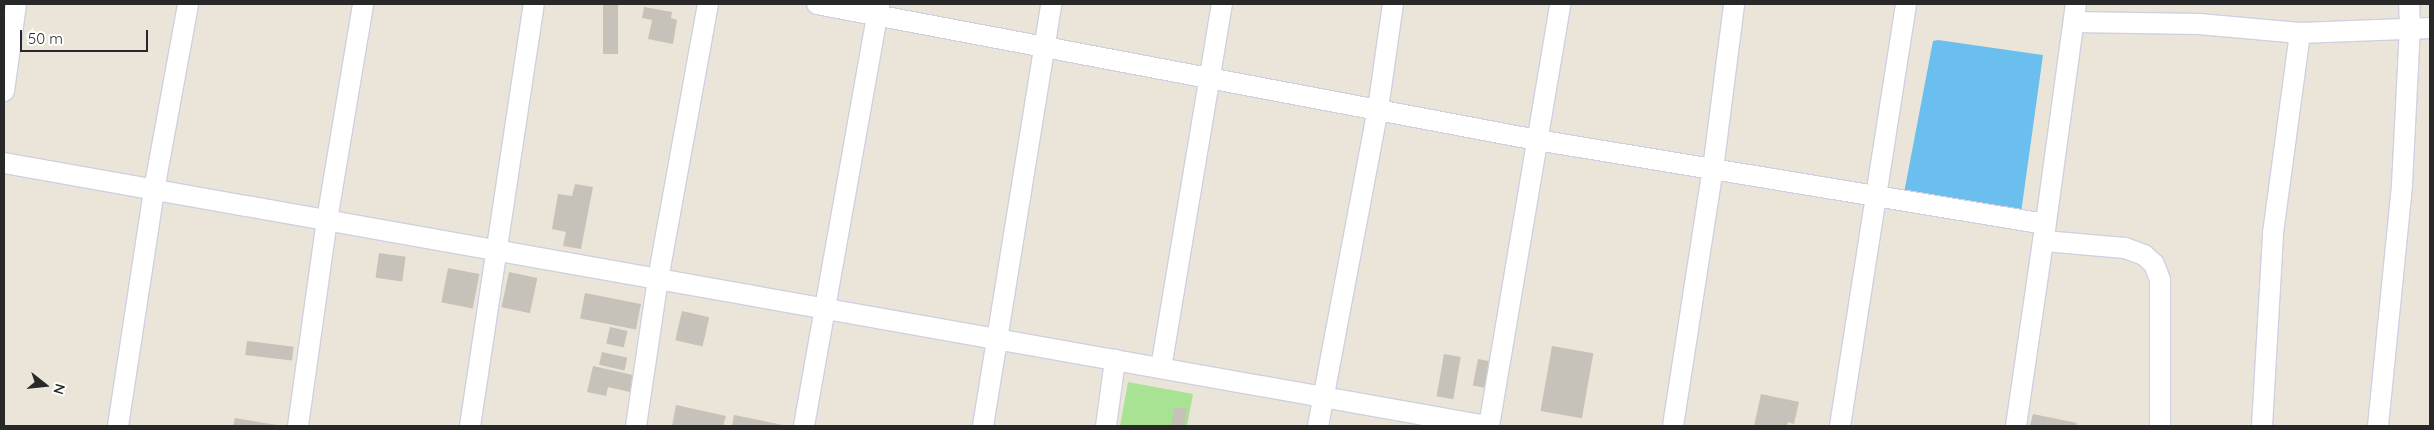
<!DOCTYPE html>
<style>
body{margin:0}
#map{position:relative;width:2434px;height:430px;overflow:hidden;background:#ebe5d9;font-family:Quicksand,sans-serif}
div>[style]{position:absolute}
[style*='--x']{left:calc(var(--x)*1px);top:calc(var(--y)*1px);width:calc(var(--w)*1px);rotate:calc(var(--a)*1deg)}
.green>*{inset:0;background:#a8e394}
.water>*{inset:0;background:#6abfef}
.building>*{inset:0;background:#c6c2b9;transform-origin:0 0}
.roads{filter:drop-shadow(1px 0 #ced0e1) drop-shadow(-1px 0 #ced0e1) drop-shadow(0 1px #ced0e1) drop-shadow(0 -1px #ced0e1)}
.street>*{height:20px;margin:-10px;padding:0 10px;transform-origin:10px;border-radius:10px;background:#fff}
span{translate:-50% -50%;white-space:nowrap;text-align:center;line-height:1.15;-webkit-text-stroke:4px #fff;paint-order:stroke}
.frame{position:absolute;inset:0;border:5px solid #282828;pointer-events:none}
.north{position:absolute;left:20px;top:360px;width:50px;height:50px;-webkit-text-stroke:4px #fff;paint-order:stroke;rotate:106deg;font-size:14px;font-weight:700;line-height:20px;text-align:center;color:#282828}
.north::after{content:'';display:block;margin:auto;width:18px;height:22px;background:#282828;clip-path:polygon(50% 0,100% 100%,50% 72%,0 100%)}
.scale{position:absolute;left:20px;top:30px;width:128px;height:22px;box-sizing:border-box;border:2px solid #282828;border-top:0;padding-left:6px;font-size:15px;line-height:18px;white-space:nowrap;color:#282828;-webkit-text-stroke:4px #fff;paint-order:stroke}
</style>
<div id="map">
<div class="green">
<i style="clip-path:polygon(1128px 382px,1193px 394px,1187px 426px,1120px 426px)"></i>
</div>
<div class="water">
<i style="clip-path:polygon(1938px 40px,2043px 55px,2021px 213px,1904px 193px,1933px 41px)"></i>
</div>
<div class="building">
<i style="left:603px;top:4px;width:15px;height:50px"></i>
<i style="clip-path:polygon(644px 7px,672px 12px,671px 18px,677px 20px,673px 44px,648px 39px,652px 20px,642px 18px)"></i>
<i style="clip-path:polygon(575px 184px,593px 187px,581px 249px,563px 246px,566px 232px,552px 229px,558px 194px,572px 196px)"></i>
<i style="left:379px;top:253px;width:27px;height:25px;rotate:8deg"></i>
<i style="left:448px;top:268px;width:32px;height:35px;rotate:11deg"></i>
<i style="left:509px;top:272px;width:29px;height:36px;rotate:12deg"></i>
<i style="left:585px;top:293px;width:57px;height:26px;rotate:11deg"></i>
<i style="left:682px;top:311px;width:28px;height:30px;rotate:13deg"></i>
<i style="left:610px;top:327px;width:18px;height:17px;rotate:13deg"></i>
<i style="left:247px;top:341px;width:47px;height:14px;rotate:7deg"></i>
<i style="left:1552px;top:346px;width:42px;height:66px;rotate:10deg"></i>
<i style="left:602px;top:352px;width:26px;height:13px;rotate:13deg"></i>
<i style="left:1444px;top:354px;width:17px;height:43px;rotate:10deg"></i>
<i style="left:1478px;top:359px;width:21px;height:27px;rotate:11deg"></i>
<i style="clip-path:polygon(593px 366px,633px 375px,630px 392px,608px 387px,606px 396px,587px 392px)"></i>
<i style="clip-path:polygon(1761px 394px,1799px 402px,1794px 424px,1788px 422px,1787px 426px,1754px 426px)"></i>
<i style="clip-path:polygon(676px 405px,726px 416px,723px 426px,672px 426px)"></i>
<i style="clip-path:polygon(1175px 407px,1187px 409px,1184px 426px,1171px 426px)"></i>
<i style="clip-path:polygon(2033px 414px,2077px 423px,2076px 426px,2030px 426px)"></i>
<i style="clip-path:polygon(734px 415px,783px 425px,783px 426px,732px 426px)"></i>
<i style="clip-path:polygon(235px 418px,277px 425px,277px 426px,233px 426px)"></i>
</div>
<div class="roads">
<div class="street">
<i style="--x:817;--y:4;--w:733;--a:10.7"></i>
<i style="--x:1537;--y:140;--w:515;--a:9.39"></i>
<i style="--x:2074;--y:22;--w:125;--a:0.9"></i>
<i style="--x:2199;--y:24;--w:101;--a:5.1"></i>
<i style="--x:2300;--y:33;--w:130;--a:-2.2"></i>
<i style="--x:4;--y:91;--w:88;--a:-82.1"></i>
<i style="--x:4;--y:163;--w:1506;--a:10.06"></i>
<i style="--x:2044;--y:237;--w:235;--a:-82.2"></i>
<i style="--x:2044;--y:241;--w:81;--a:4.9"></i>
<i style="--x:2125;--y:248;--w:20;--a:20"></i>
<i style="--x:2144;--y:255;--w:13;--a:42"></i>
<i style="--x:2154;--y:264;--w:17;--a:69"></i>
<i style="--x:2160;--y:280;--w:146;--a:90"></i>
<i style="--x:1161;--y:368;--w:369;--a:-80.5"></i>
<i style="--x:118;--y:426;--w:239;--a:-81.3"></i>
<i style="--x:154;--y:190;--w:189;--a:-79.6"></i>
<i style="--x:298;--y:426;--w:208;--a:-82"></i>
<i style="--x:327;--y:220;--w:219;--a:-80.5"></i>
<i style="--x:470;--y:426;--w:427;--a:-81.4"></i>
<i style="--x:636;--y:426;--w:149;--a:-81.5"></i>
<i style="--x:658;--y:279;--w:280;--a:-79.7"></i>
<i style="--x:804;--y:426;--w:429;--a:-79.9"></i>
<i style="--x:983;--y:426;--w:427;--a:-80.8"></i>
<i style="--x:1106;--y:426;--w:67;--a:-82.2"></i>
<i style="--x:1318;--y:426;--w:323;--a:-79.3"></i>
<i style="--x:1378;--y:109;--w:106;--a:-81.9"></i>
<i style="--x:1489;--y:426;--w:428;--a:-80.4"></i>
<i style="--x:1673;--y:426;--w:260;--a:-81.2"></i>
<i style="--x:1713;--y:169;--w:166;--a:-82.7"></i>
<i style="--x:1840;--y:426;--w:427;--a:-81.1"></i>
<i style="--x:2016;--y:426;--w:200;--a:-81.7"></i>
<i style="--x:2262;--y:426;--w:193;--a:-86.7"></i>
<i style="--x:2273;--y:233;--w:202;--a:-82.3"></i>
<i style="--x:2378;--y:426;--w:242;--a:-84.3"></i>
<i style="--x:2402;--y:185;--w:157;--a:-87.1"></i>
<i style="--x:2410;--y:28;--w:24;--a:-92"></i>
</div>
</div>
<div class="frame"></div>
<div class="north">N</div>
<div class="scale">50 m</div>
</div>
